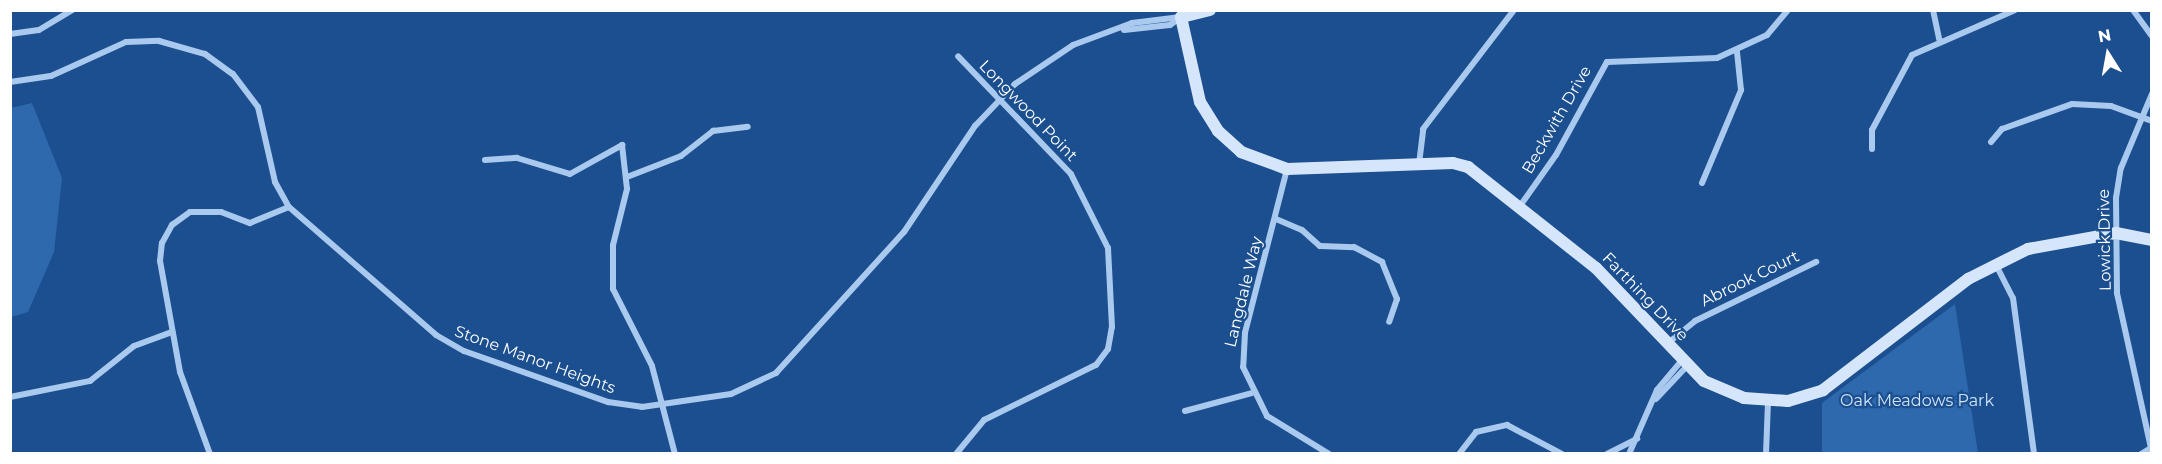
<!DOCTYPE html>
<style>
body{margin:0}
#map{position:relative;width:2162px;height:464px;overflow:hidden;background:#1b4f8f;font-family:Montserrat,sans-serif}
div>[style]{position:absolute}
[style*='--x']{left:calc(var(--x)*1px);top:calc(var(--y)*1px);width:calc(var(--w)*1px);rotate:calc(var(--a)*1deg)}
.green>*{inset:0;background:#2e69ad}
.street>*{height:6px;margin:-3px;padding:0 3px;transform-origin:3px;border-radius:3px;background:#a9c9ee}
.secondary>*{height:12px;margin:-6px;padding:0 6px;transform-origin:6px;border-radius:6px;background:#d6e6fa}
span{translate:-50% -50%;white-space:nowrap;text-align:center;line-height:1.15;-webkit-text-stroke:4.5px #1b4f8f;paint-order:stroke}
.street-label{font-size:16px;color:#fff}
.park-label{font-size:16px;color:#cfe3fa}
.frame{position:absolute;inset:0;border:12px solid #fff;pointer-events:none}
.north{position:absolute;left:2078px;top:24px;width:60px;height:60px;-webkit-text-stroke:4px #1b4f8f;paint-order:stroke;rotate:349deg;font-size:16px;font-weight:700;line-height:24px;text-align:center;color:#fff}
.north::after{content:'';display:block;margin:auto;width:21px;height:27px;background:#fff;clip-path:polygon(50% 0,100% 100%,50% 72%,0 100%)}
</style>
<div id="map">
<div class="green">
<i style="clip-path:polygon(32px 103px,62px 178px,54px 252px,28px 312px,11px 317px,11px 108px)"></i>
<i style="clip-path:polygon(1955px 304px,1978px 453px,1822px 453px,1822px 403px)"></i>
</div>
<div class="street">
<i style="--x:1933;--y:10;--w:30;--a:78"></i>
<i style="--x:2133;--y:10;--w:32;--a:54"></i>
<i style="--x:1124;--y:30;--w:46;--a:-6.2"></i>
<i style="--x:1170;--y:25;--w:14;--a:-36"></i>
<i style="--x:10;--y:34;--w:29;--a:-8"></i>
<i style="--x:39;--y:30;--w:39;--a:-31"></i>
<i style="--x:10;--y:82;--w:41;--a:-8.3"></i>
<i style="--x:51;--y:76;--w:82;--a:-24.4"></i>
<i style="--x:126;--y:42;--w:33;--a:-2"></i>
<i style="--x:159;--y:41;--w:48;--a:15.8"></i>
<i style="--x:205;--y:54;--w:34;--a:36"></i>
<i style="--x:233;--y:74;--w:41;--a:52.9"></i>
<i style="--x:258;--y:107;--w:77;--a:77.2"></i>
<i style="--x:275;--y:182;--w:29;--a:61"></i>
<i style="--x:289;--y:207;--w:195;--a:41"></i>
<i style="--x:436;--y:335;--w:32;--a:30"></i>
<i style="--x:464;--y:351;--w:153;--a:19.5"></i>
<i style="--x:608;--y:402;--w:34;--a:8"></i>
<i style="--x:642;--y:407;--w:90;--a:-8.3"></i>
<i style="--x:731;--y:394;--w:50;--a:-25"></i>
<i style="--x:776;--y:373;--w:190;--a:-47.8"></i>
<i style="--x:904;--y:232;--w:128;--a:-56.2"></i>
<i style="--x:975;--y:126;--w:58;--a:-46.4"></i>
<i style="--x:1015;--y:84;--w:70;--a:-33.9"></i>
<i style="--x:1073;--y:45;--w:63;--a:-20.4"></i>
<i style="--x:1132;--y:23;--w:49;--a:-7"></i>
<i style="--x:1991;--y:142;--w:17;--a:-50"></i>
<i style="--x:2002;--y:129;--w:74;--a:-19.7"></i>
<i style="--x:2072;--y:104;--w:39;--a:3"></i>
<i style="--x:2111;--y:106;--w:44;--a:20.1"></i>
<i style="--x:1872;--y:149;--w:19;--a:-90"></i>
<i style="--x:1872;--y:130;--w:85;--a:-61.9"></i>
<i style="--x:1912;--y:55;--w:112;--a:-23.6"></i>
<i style="--x:485;--y:160;--w:32;--a:-4"></i>
<i style="--x:517;--y:158;--w:55;--a:16.8"></i>
<i style="--x:570;--y:174;--w:60;--a:-29.1"></i>
<i style="--x:622;--y:145;--w:44;--a:83.5"></i>
<i style="--x:627;--y:189;--w:58;--a:104"></i>
<i style="--x:613;--y:245;--w:44;--a:90"></i>
<i style="--x:613;--y:289;--w:86;--a:63.1"></i>
<i style="--x:652;--y:366;--w:91;--a:75.4"></i>
<i style="--x:1419;--y:164;--w:35;--a:-83"></i>
<i style="--x:1423;--y:129;--w:150;--a:-52.6"></i>
<i style="--x:1287;--y:169;--w:169;--a:104.4"></i>
<i style="--x:1245;--y:333;--w:34;--a:93"></i>
<i style="--x:1243;--y:367;--w:55;--a:63.9"></i>
<i style="--x:1267;--y:416;--w:73;--a:31.5"></i>
<i style="--x:627;--y:177;--w:58;--a:-21.3"></i>
<i style="--x:681;--y:156;--w:41;--a:-38"></i>
<i style="--x:713;--y:131;--w:35;--a:-7"></i>
<i style="--x:1702;--y:183;--w:101;--a:-67.2"></i>
<i style="--x:1741;--y:90;--w:38;--a:-96"></i>
<i style="--x:1520;--y:206;--w:62;--a:-54.8"></i>
<i style="--x:1556;--y:155;--w:106;--a:-61.3"></i>
<i style="--x:1607;--y:62;--w:110;--a:-2.1"></i>
<i style="--x:1717;--y:58;--w:55;--a:-24.7"></i>
<i style="--x:1767;--y:35;--w:33;--a:-50"></i>
<i style="--x:1276;--y:219;--w:28;--a:23"></i>
<i style="--x:1302;--y:230;--w:24;--a:42"></i>
<i style="--x:1320;--y:246;--w:34;--a:2"></i>
<i style="--x:1354;--y:247;--w:32;--a:28"></i>
<i style="--x:1382;--y:262;--w:40;--a:68"></i>
<i style="--x:1397;--y:299;--w:24;--a:109"></i>
<i style="--x:1995;--y:263;--w:39;--a:63"></i>
<i style="--x:2013;--y:298;--w:157;--a:82.3"></i>
<i style="--x:1668;--y:343;--w:35;--a:-39"></i>
<i style="--x:1695;--y:321;--w:135;--a:-26"></i>
<i style="--x:10;--y:397;--w:82;--a:-11.3"></i>
<i style="--x:90;--y:381;--w:56;--a:-38.5"></i>
<i style="--x:134;--y:346;--w:40;--a:-20.2"></i>
<i style="--x:1656;--y:399;--w:45;--a:-46.8"></i>
<i style="--x:1185;--y:411;--w:69;--a:-15"></i>
<i style="--x:210;--y:454;--w:87;--a:-110.1"></i>
<i style="--x:180;--y:372;--w:113;--a:-100.2"></i>
<i style="--x:160;--y:261;--w:18;--a:-84"></i>
<i style="--x:162;--y:243;--w:21;--a:-61"></i>
<i style="--x:172;--y:225;--w:22;--a:-36"></i>
<i style="--x:190;--y:212;--w:31;--a:0"></i>
<i style="--x:221;--y:212;--w:31;--a:21"></i>
<i style="--x:250;--y:223;--w:42;--a:-22.3"></i>
<i style="--x:956;--y:454;--w:44;--a:-50.5"></i>
<i style="--x:984;--y:420;--w:125;--a:-26.2"></i>
<i style="--x:1096;--y:365;--w:20;--a:-53"></i>
<i style="--x:1108;--y:349;--w:22;--a:-80"></i>
<i style="--x:1112;--y:327;--w:79;--a:-92.9"></i>
<i style="--x:1108;--y:248;--w:83;--a:-116.6"></i>
<i style="--x:1071;--y:174;--w:163;--a:-133.8"></i>
<i style="--x:1459;--y:454;--w:28;--a:-52"></i>
<i style="--x:1476;--y:432;--w:32;--a:-13"></i>
<i style="--x:1507;--y:425;--w:62;--a:27.8"></i>
<i style="--x:1607;--y:454;--w:34;--a:-27"></i>
<i style="--x:1629;--y:454;--w:70;--a:-66.4"></i>
<i style="--x:1657;--y:390;--w:39;--a:-50"></i>
<i style="--x:1766;--y:454;--w:53;--a:-87.8"></i>
<i style="--x:2141;--y:454;--w:12;--a:-31"></i>
<i style="--x:2151;--y:448;--w:159;--a:-102.4"></i>
<i style="--x:2117;--y:293;--w:95;--a:-90.6"></i>
<i style="--x:2116;--y:198;--w:30;--a:-81"></i>
<i style="--x:2121;--y:168;--w:80;--a:-67.3"></i>
</div>
<div class="secondary">
<i style="--x:1210;--y:10;--w:30;--a:166"></i>
<i style="--x:1181;--y:17;--w:87;--a:77.4"></i>
<i style="--x:1200;--y:102;--w:34;--a:58"></i>
<i style="--x:1218;--y:131;--w:31;--a:42"></i>
<i style="--x:1241;--y:152;--w:49;--a:20.3"></i>
<i style="--x:1287;--y:169;--w:166;--a:-2.1"></i>
<i style="--x:1453;--y:163;--w:16;--a:15"></i>
<i style="--x:1468;--y:167;--w:163;--a:38.3"></i>
<i style="--x:1596;--y:268;--w:156;--a:46.3"></i>
<i style="--x:1704;--y:381;--w:43;--a:23"></i>
<i style="--x:1744;--y:398;--w:44;--a:3.9"></i>
<i style="--x:1788;--y:401;--w:37;--a:-17"></i>
<i style="--x:1823;--y:390;--w:183;--a:-37.4"></i>
<i style="--x:1968;--y:279;--w:67;--a:-26.6"></i>
<i style="--x:2028;--y:249;--w:89;--a:-10.3"></i>
<i style="--x:2116;--y:233;--w:37;--a:11"></i>
</div>
<div class="street-label">
<span style="left:1028px;top:111px;rotate:46deg">Longwood Point</span>
<span style="left:1557px;top:120px;rotate:-60deg">Beckwith Drive</span>
<span style="left:2105px;top:240px;rotate:-91deg">Lowick Drive</span>
<span style="left:1750px;top:279px;rotate:-26deg">Abrook Court</span>
<span style="left:1244px;top:292px;rotate:-76deg">Langdale Way</span>
<span style="left:1645px;top:297px;rotate:46deg">Farthing Drive</span>
<span style="left:535px;top:360px;rotate:20deg">Stone Manor Heights</span>
</div>
<div class="park-label">
<span style="left:1917px;top:401px">Oak Meadows Park</span>
</div>
<div class="frame"></div>
<div class="north">N</div>
</div>
